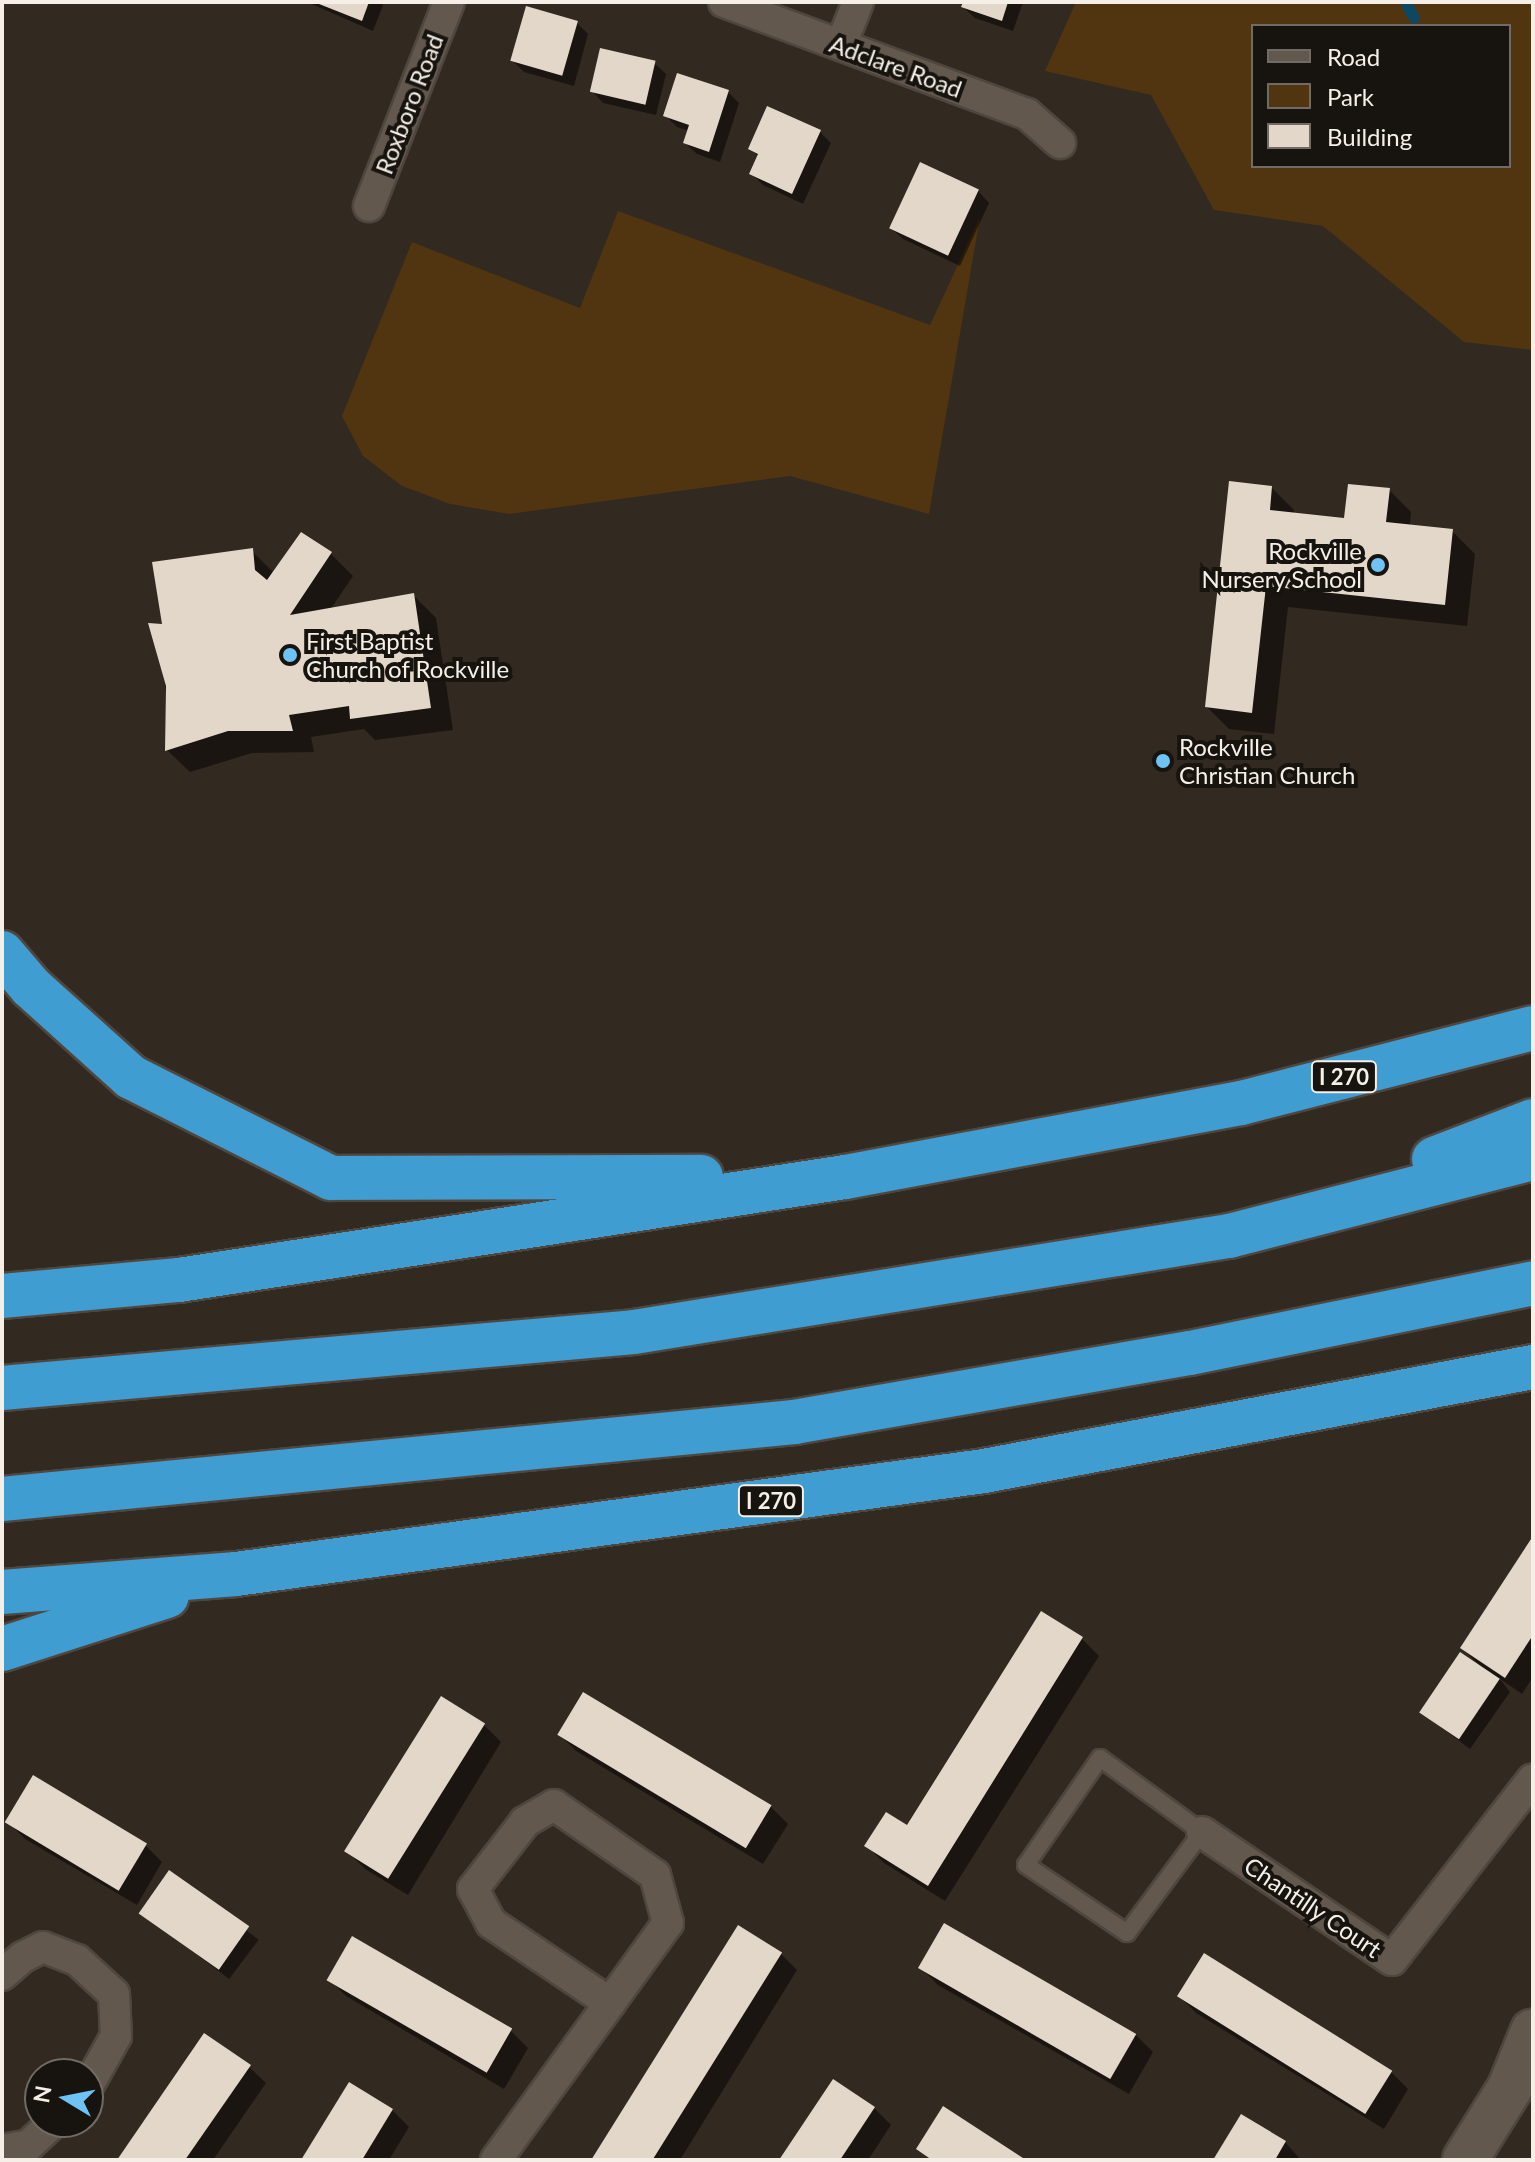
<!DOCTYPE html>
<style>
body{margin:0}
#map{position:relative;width:1535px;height:2162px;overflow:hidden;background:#322920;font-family:Lato,sans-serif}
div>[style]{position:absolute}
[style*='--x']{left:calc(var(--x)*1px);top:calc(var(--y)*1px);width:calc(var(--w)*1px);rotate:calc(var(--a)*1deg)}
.green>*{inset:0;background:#513410}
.shadow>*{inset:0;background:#0007;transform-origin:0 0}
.stream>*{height:11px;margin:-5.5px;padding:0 5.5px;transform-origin:5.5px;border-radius:5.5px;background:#0e4764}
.building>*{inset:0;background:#e3d7ca;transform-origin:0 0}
.roads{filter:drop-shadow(2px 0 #4f473f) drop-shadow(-2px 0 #4f473f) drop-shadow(0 2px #4f473f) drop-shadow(0 -2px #4f473f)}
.lane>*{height:16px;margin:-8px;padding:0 8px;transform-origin:8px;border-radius:8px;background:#63584e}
.street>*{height:30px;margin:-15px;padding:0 15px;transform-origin:15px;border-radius:15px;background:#63584e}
.secondary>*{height:44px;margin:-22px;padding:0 22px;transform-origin:22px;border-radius:22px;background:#63584e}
.highway>*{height:44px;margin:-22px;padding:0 22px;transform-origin:22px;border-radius:22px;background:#3f9dd2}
.dots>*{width:22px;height:22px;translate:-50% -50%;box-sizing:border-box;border:4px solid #17130e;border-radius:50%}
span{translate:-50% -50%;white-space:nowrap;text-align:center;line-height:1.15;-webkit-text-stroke:8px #17130e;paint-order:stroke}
.shield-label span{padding:2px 6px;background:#17130e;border:2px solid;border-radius:6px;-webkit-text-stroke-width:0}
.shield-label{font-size:22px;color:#f5efe8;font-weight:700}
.street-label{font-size:24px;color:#f5efe8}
.poi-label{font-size:24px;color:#f5efe8}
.right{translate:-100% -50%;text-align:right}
.left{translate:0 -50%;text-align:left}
.frame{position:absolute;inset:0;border:4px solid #f5efe8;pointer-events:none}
.legend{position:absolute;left:1251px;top:24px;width:260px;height:144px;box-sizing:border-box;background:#17130e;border:2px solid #706b65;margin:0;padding:10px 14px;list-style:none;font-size:24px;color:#f5efe8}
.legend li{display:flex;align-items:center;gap:16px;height:40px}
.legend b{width:40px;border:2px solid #706b65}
.north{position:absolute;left:24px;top:2058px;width:80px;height:80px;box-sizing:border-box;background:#17130e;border:2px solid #706b65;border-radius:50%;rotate:280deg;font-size:22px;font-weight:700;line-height:32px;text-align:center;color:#f5efe8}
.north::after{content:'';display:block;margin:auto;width:28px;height:36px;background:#6fc2f4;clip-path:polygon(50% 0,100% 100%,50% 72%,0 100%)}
</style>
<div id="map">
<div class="green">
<i style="clip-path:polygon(evenodd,1076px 2px,1533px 2px,1533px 350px,1464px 342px,1323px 226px,1214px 210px,1151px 95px,1045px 71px,1076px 2px,1253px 26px,1509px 26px,1509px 166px,1253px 166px,1253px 26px)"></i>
<i style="clip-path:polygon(618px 211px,930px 325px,980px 217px,929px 514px,790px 476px,509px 514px,450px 504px,402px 486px,363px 456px,342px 416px,412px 242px,580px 308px)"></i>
</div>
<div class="shadow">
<i style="clip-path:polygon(307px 2px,380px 2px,383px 5px,373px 31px)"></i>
<i style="clip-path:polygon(965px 2px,1023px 2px,1013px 31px,975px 18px,963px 7px)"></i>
<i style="clip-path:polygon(577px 23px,588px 34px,574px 86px,524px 72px,513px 61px)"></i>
<i style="clip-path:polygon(654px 63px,666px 74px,656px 115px,603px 103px,592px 91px)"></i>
<i style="clip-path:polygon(728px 92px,739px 103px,720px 162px,697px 154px,685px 143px,689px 131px,677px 127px,666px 116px)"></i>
<i style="clip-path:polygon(768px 108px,820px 132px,831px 143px,803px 204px,763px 185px,752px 174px,759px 157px,750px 148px)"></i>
<i style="clip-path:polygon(978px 191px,989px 203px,960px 266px,903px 239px,891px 228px)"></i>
<i style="clip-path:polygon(1272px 488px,1294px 510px,1294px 514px,1346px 520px,1389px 490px,1411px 512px,1410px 526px,1452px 531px,1475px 554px,1467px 626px,1288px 607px,1274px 734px,1229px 729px,1207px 707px)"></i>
<i style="clip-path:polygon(252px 551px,274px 573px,331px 554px,353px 576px,330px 610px,413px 595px,436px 618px,453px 730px,375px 740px,364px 729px,311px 737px,314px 752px,252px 753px,190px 772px,167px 750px,164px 626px)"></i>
<i style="clip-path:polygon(1533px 1540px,1533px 1677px,1522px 1694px,1499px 1678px,1510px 1692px,1470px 1749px,1421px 1712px,1478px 1664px,1462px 1648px)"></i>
<i style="clip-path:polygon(1082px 1639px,1099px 1656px,945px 1901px,884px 1863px,867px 1846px,908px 1828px)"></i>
<i style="clip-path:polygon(441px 1698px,484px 1725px,501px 1742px,408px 1895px,365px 1869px,348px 1852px)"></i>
<i style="clip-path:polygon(559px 1734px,771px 1807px,788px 1824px,763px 1864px,576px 1751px)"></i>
<i style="clip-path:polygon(8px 1822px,145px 1845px,162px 1862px,137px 1905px,25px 1839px)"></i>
<i style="left:170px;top:1873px;width:111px;height:49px;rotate:37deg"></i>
<i style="clip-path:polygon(945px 1926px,1136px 2035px,1153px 2052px,1129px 2094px,938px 1985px,921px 1968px)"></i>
<i style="clip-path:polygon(780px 1953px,797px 1970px,680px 2160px,595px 2160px)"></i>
<i style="clip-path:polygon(329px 1979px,511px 2031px,528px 2048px,504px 2089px,346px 1996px)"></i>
<i style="clip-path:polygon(1179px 1996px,1391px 2072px,1408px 2089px,1384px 2129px,1196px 2013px)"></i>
<i style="clip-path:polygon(249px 2067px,266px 2083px,213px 2160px,119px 2160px)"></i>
<i style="clip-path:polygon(834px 2082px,874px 2108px,891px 2125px,868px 2160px,782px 2160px)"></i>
<i style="clip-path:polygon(392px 2110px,409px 2127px,389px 2160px,303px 2160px)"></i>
<i style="clip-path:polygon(1285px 2142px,1301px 2160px,1216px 2160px)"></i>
</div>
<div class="stream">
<i style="--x:1405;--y:2;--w:18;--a:61"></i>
</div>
<div class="building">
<i style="clip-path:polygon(314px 2px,369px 2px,362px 21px)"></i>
<i style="clip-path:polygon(963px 2px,1008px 2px,1002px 21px,961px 7px)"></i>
<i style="left:526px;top:6px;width:54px;height:57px;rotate:16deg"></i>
<i style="left:600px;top:48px;width:57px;height:45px;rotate:13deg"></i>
<i style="clip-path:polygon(677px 73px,729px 90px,709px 152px,683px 143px,689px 125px,663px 116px)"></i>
<i style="clip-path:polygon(767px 106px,821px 130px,792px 194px,749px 174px,758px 154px,748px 149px)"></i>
<i style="left:920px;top:162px;width:65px;height:73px;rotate:25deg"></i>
<i style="clip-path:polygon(1229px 481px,1272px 486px,1270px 510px,1344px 518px,1348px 484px,1390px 488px,1386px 522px,1453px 529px,1445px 605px,1266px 586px,1252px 713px,1205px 707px)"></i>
<i style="clip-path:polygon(301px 532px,332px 552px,290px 615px,414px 593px,431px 708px,350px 719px,349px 706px,289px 715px,293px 731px,228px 731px,165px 751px,166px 686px,148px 623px,162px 624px,152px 562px,253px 548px,255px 570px,267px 580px)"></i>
<i style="clip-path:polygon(1533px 1536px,1533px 1635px,1505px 1678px,1460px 1648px)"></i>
<i style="clip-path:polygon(1041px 1611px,1083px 1637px,928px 1886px,864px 1846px,886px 1812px,907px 1825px)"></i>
<i style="left:1460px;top:1652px;width:48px;height:73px;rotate:34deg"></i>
<i style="left:583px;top:1692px;width:220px;height:50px;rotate:31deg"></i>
<i style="left:441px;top:1696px;width:52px;height:183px;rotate:32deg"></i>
<i style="left:33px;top:1775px;width:133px;height:55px;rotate:31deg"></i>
<i style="left:169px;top:1870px;width:98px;height:53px;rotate:35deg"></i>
<i style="left:944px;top:1923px;width:222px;height:52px;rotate:30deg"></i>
<i style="left:738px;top:1925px;width:52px;height:276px;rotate:32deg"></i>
<i style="left:352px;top:1936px;width:185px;height:51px;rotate:30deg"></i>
<i style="left:1204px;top:1953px;width:222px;height:51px;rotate:32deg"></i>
<i style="clip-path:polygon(204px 2033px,251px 2065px,185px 2160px,117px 2160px)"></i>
<i style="clip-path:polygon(833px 2079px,875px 2107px,840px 2160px,779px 2160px)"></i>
<i style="clip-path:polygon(349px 2082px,393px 2109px,362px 2160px,301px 2160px)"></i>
<i style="clip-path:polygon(943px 2106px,1026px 2160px,932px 2160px,916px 2149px)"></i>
<i style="clip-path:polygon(1241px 2114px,1286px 2141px,1275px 2160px,1213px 2160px)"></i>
</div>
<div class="roads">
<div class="lane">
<i style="--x:1100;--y:1758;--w:126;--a:36"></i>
<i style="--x:1202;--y:1832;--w:126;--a:126.6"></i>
<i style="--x:1127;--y:1933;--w:122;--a:-146"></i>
<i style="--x:1026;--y:1865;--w:130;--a:-55.3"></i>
</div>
<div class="street">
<i style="--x:724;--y:2;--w:323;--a:20.3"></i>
<i style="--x:1027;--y:114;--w:44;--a:41.3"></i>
<i style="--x:841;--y:45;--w:46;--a:-68.4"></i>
<i style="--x:369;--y:206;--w:219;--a:-68.6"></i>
<i style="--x:1202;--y:1832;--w:229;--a:34"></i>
<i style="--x:1392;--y:1960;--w:229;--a:-52.1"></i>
<i style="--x:2;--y:1975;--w:28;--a:-41"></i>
<i style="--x:23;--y:1957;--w:22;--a:-27"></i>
<i style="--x:43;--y:1947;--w:36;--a:21"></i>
<i style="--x:77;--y:1960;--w:50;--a:42.6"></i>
<i style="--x:114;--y:1994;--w:42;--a:87.3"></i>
<i style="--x:116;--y:2036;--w:57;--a:119.2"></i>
<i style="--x:2;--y:2150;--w:27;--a:-10"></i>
<i style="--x:29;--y:2145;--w:34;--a:-43"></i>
<i style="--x:496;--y:2160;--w:194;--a:-54"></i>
<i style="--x:610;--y:2003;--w:99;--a:-54.1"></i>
<i style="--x:668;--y:1923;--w:50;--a:-105.2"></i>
<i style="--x:655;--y:1875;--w:123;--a:-145.3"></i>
<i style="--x:554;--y:1805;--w:34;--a:150"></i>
<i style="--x:525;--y:1822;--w:85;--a:127.8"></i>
<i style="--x:473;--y:1889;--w:38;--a:62"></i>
<i style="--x:491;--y:1923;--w:143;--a:33.9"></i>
</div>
<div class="secondary">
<i style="--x:1465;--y:2160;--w:85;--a:-58"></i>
<i style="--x:1510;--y:2088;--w:61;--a:-68"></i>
</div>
<div class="highway">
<i style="--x:2;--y:953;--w:45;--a:49.5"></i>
<i style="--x:31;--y:987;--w:135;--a:42"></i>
<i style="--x:131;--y:1077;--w:224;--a:26.8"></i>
<i style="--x:331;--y:1178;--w:370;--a:-0.2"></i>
<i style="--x:1434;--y:1159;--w:106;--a:-21"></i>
<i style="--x:2;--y:1296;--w:178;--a:-5.2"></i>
<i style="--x:179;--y:1280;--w:674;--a:-8.79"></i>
<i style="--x:845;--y:1177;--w:403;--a:-10.6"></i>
<i style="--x:1241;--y:1103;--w:301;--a:-14.4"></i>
<i style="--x:2;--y:1388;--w:634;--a:-5.06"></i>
<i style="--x:634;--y:1332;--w:603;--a:-9.17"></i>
<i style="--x:1229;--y:1236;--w:314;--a:-14.4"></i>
<i style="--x:2;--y:1499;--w:796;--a:-5.55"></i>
<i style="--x:794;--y:1422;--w:402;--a:-9.9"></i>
<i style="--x:1190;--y:1353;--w:350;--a:-11.5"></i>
<i style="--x:2;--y:1592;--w:235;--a:-4.4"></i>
<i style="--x:236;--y:1574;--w:755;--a:-7.84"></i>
<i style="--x:984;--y:1471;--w:559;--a:-10.73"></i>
<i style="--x:2;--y:1649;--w:173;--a:-17.8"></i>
</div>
</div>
<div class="dots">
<i style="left:1378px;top:565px;background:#6fc2f4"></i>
<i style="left:290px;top:655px;background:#6fc2f4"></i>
<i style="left:1163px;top:761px;background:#6fc2f4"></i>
</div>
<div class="shield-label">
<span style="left:1344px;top:1077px">I 270</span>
<span style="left:771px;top:1501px">I 270</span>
</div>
<div class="street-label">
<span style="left:896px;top:66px;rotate:20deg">Adclare Road</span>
<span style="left:409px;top:104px;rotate:-69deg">Roxboro Road</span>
<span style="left:1313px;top:1907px;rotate:34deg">Chantilly Court</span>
</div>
<div class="poi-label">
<span class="right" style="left:1362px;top:565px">Rockville<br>Nursery School</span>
<span class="left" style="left:306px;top:655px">First Baptist<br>Church of Rockville</span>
<span class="left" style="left:1179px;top:761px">Rockville<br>Christian Church</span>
</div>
<div class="frame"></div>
<ul class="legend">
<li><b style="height:10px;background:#63584e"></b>Road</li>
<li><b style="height:22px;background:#513410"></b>Park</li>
<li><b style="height:22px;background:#e3d7ca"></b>Building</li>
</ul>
<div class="north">N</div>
</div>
